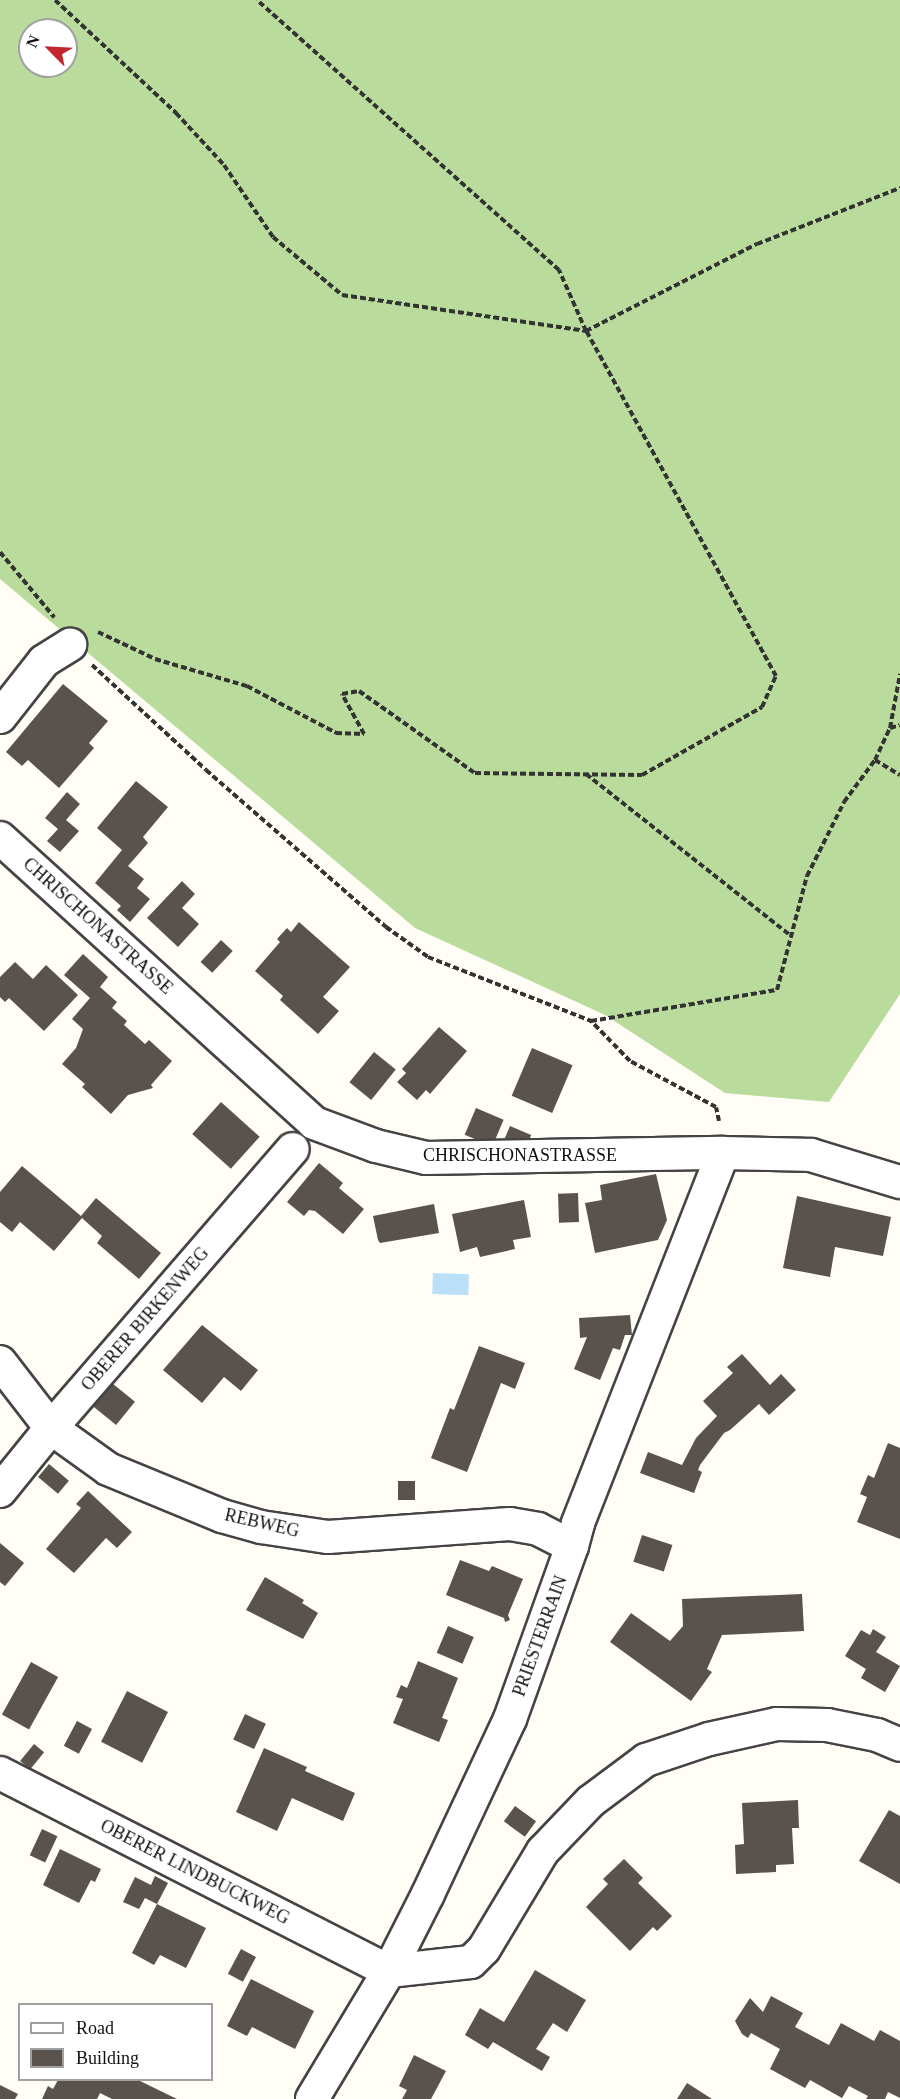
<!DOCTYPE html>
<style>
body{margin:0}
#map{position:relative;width:900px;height:2099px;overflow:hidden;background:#fffdf5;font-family:Georgia,serif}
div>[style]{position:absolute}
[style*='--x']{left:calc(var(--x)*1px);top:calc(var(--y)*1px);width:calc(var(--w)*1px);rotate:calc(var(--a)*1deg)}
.forest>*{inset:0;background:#b9dc9c}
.water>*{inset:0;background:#b9e0f7;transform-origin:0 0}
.building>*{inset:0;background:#5a524d;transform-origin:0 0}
.path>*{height:4px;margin-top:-2px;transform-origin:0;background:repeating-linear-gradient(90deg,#333 0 6px,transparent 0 9px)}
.roads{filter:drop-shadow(2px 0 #444) drop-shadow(-2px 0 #444) drop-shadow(0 2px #444) drop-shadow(0 -2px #444)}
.minor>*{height:32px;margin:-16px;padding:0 16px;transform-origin:16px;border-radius:16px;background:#fff}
span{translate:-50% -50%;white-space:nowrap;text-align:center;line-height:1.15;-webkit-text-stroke:6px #fff;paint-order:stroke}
.street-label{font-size:18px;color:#111}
.legend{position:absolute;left:18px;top:2003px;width:195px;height:78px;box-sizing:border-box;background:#fff;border:2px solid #a0a0a0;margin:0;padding:8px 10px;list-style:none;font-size:18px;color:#111}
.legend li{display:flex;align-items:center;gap:12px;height:30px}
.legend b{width:30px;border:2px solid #a0a0a0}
.north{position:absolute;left:18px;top:18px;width:60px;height:60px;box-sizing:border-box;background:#fff;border:2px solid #a0a0a0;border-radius:50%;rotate:294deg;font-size:16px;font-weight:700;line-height:24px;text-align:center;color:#111}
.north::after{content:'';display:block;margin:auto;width:21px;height:27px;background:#c4262e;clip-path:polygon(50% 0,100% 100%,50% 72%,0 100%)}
</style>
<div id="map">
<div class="forest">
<i style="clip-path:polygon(evenodd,0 0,900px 0,900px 994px,829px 1102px,725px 1093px,605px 1015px,415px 928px,0 579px,0 0,30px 30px,66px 30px,66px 66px,30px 66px,30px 30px)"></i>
</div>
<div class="water">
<i style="left:433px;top:1273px;width:36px;height:21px;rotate:2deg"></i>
</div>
<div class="building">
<i style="clip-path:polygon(63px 684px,108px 721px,89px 743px,94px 748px,59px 788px,28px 760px,22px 766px,6px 752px)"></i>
<i style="clip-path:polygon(136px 781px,168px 807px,143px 837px,148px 843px,128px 866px,144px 879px,137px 888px,150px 899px,130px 922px,117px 910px,121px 906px,95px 883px,122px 850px,97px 828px)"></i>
<i style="clip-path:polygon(67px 792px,80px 804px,66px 820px,79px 831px,60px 852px,47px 841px,58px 829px,45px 818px)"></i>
<i style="clip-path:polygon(182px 881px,195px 894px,182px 908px,199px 924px,178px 947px,147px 918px)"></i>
<i style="clip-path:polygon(299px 922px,350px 967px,323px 997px,339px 1011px,318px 1034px,280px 1000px,283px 996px,255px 971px,280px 942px,277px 939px,287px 928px,291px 932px)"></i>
<i style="left:221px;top:940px;width:16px;height:30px;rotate:43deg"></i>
<i style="clip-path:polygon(83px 954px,108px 977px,100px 987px,117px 1002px,112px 1008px,127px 1021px,124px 1025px,145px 1044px,149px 1040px,172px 1061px,151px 1085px,153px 1088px,128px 1095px,111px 1114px,82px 1087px,85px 1084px,62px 1064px,76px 1048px,83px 1029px,72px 1019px,90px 998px,64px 975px)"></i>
<i style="clip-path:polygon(15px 962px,33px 979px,46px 965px,78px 995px,44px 1031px,9px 998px,5px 1002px,0 997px,0 977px)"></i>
<i style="clip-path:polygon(439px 1027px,467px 1051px,430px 1094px,426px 1090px,417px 1100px,397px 1082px,406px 1073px,402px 1069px)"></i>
<i style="left:532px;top:1048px;width:44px;height:52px;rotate:23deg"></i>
<i style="left:374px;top:1052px;width:28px;height:39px;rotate:39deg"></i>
<i style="left:221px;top:1102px;width:52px;height:43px;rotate:42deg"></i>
<i style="left:476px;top:1108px;width:30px;height:29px;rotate:23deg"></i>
<i style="left:510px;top:1126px;width:23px;height:13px;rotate:23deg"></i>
<i style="clip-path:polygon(319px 1163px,343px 1183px,339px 1188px,364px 1209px,343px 1234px,315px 1211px,309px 1210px,304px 1216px,287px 1202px)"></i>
<i style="clip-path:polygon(22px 1166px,81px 1216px,96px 1198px,161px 1253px,139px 1279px,97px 1243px,102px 1236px,82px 1218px,54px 1251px,20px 1222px,12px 1232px,0 1222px,0 1192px)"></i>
<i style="clip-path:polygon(656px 1174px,667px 1220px,658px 1240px,595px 1253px,585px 1203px,602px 1200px,600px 1185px)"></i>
<i style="left:578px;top:1193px;width:29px;height:20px;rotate:88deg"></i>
<i style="clip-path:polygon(797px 1196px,891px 1217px,883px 1256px,835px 1247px,830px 1277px,783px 1268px)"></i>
<i style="clip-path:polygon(524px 1200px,531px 1237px,513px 1240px,515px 1249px,480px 1257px,477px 1247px,460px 1252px,452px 1214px)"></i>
<i style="clip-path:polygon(434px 1204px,439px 1233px,380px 1243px,378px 1240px,373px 1216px)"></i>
<i style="clip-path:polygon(630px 1315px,632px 1335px,625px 1335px,620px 1350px,613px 1348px,600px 1380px,574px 1369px,587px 1337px,580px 1338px,579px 1318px)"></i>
<i style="clip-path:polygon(202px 1325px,258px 1370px,241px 1391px,224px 1377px,202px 1403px,163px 1370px)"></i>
<i style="clip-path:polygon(479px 1346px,525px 1363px,515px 1389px,501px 1383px,467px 1472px,431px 1458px,450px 1408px,454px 1410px)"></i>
<i style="clip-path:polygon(742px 1354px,770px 1385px,781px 1374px,796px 1390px,769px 1415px,759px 1404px,730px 1430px,724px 1433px,700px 1465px,698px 1470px,702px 1472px,694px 1493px,640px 1473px,648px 1452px,682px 1465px,696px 1438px,717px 1416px,703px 1401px,733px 1373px,727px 1367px)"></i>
<i style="left:107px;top:1379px;width:36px;height:30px;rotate:39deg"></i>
<i style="clip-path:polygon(888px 1443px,900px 1448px,900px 1539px,857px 1522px,867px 1497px,860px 1494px,868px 1475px,874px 1478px)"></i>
<i style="left:49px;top:1464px;width:26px;height:17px;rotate:40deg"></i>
<i style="left:398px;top:1481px;width:17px;height:19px"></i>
<i style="clip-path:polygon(88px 1491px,132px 1532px,117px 1548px,106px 1538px,74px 1573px,46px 1549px,81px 1508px,76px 1504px)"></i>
<i style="left:642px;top:1535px;width:32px;height:28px;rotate:18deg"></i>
<i style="clip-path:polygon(0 1543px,24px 1563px,5px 1586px,0 1582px)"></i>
<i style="clip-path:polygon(460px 1560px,489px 1571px,492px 1566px,523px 1579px,508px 1615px,510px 1620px,505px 1622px,504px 1618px,446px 1595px)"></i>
<i style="clip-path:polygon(265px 1577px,304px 1600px,302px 1603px,318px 1613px,303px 1639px,246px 1610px)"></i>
<i style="clip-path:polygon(802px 1594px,804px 1631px,722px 1635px,707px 1669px,712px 1672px,691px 1701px,610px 1642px,631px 1613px,670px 1641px,683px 1626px,682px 1599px)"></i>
<i style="left:448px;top:1626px;width:28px;height:29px;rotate:23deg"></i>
<i style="clip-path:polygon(873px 1629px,886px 1637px,876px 1652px,900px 1666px,885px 1692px,861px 1678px,866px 1669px,845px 1656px,861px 1630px,870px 1635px)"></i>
<i style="clip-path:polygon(418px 1661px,458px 1678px,442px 1718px,448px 1720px,439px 1742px,393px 1723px,403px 1699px,396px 1697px,401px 1685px,407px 1688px)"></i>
<i style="left:31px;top:1662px;width:31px;height:60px;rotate:29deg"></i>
<i style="left:127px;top:1691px;width:46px;height:57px;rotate:27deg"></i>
<i style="left:245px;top:1714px;width:23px;height:28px;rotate:25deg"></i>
<i style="left:77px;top:1721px;width:17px;height:28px;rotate:28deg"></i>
<i style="left:34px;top:1744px;width:13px;height:22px;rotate:39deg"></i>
<i style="clip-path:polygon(264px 1748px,307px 1767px,305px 1771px,355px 1793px,343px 1821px,292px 1798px,277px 1831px,236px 1812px)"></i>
<i style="clip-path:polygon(798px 1800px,799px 1828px,792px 1828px,794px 1864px,776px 1865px,776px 1872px,736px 1874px,735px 1845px,744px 1844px,742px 1803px)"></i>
<i style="left:515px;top:1806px;width:26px;height:19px;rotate:36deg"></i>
<i style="clip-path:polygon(889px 1810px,900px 1816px,900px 1884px,859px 1861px)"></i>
<i style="left:42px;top:1829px;width:17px;height:29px;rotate:25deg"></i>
<i style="clip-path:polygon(60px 1849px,101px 1869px,95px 1882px,91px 1880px,79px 1903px,43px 1885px)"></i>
<i style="clip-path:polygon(624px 1859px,643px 1878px,638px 1883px,672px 1916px,657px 1931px,653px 1927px,630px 1951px,586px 1907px,608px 1884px,603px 1879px)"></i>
<i style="clip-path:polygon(155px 1876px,168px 1883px,157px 1904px,145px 1898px,139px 1909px,123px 1902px,135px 1877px,151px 1885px)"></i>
<i style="clip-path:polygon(157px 1904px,206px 1928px,186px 1968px,160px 1955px,154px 1965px,132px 1953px)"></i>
<i style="left:241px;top:1949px;width:17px;height:28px;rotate:28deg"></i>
<i style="clip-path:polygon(535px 1970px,586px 2000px,567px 2032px,553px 2023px,536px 2049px,550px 2057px,542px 2071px,493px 2042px,488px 2049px,465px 2035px,480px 2008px,504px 2022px)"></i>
<i style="clip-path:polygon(251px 1979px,314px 2011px,295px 2049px,252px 2027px,247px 2036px,227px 2026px)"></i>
<i style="clip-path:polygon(771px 1996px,803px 2013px,795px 2027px,829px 2045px,841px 2023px,874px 2041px,880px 2030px,900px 2041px,900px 2098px,888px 2092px,885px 2099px,866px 2099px,868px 2096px,849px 2086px,842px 2098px,810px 2080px,805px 2088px,770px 2069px,780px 2049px,751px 2033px,748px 2038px,742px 2034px,735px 2021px,750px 1998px,763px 2012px)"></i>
<i style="clip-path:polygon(414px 2055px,446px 2071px,431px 2099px,402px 2099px,407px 2090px,399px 2086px)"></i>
<i style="clip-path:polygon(58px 2080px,138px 2080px,177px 2099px,112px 2099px,100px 2093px,97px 2099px,42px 2099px,48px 2086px,53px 2089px)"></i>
<i style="clip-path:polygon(687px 2083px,712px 2099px,677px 2099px)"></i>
<i style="clip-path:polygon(0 2085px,18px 2094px,15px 2099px,0 2099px)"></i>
</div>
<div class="path">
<i style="--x:55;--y:0;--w:166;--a:43"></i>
<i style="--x:176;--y:113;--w:71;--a:47.3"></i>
<i style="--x:224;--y:165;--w:87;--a:55.8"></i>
<i style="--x:273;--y:237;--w:90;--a:40"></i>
<i style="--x:342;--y:295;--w:247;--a:8.4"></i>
<i style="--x:586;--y:331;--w:192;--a:-27"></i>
<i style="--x:757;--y:244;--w:154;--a:-21.4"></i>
<i style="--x:0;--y:552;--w:85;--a:50.3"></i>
<i style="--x:98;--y:632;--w:63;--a:25.3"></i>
<i style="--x:155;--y:659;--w:96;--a:16.4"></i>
<i style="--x:247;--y:686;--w:101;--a:27.8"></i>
<i style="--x:336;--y:733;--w:28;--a:2"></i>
<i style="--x:364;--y:734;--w:46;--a:-118.8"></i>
<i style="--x:342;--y:694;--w:17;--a:-10"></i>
<i style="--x:359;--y:691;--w:142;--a:35.3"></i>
<i style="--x:475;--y:773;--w:167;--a:0.7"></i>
<i style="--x:642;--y:775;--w:138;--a:-29.5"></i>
<i style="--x:762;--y:707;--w:34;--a:-66"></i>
<i style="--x:776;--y:676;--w:394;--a:-118.8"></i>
<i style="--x:586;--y:331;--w:67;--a:-113.9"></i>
<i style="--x:559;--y:270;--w:405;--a:-138.2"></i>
<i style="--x:92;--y:665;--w:155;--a:42.6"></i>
<i style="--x:206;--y:770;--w:239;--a:41.1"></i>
<i style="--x:386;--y:927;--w:52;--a:35.5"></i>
<i style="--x:428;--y:957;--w:175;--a:21.4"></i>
<i style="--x:890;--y:728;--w:10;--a:-17"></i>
<i style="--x:875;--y:760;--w:35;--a:-65"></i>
<i style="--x:890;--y:728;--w:55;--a:-79.5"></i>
<i style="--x:586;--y:774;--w:261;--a:38.3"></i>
<i style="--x:719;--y:1121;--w:14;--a:-102"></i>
<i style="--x:716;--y:1107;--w:98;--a:-151.9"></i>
<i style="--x:630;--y:1061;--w:56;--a:-134.3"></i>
<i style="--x:591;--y:1021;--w:189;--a:-9.5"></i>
<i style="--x:777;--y:990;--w:118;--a:-75.3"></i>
<i style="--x:807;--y:876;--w:83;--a:-63.4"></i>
<i style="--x:844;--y:802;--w:52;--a:-53.6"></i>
<i style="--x:875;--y:760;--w:29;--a:31"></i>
</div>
<div class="roads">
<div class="minor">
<i style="--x:0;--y:717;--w:71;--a:-51.8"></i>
<i style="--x:44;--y:661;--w:31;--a:-32"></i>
<i style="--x:0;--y:838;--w:424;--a:42.2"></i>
<i style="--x:314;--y:1123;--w:66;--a:20.4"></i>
<i style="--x:376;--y:1146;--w:51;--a:13.5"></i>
<i style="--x:426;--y:1158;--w:297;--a:-1"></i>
<i style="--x:723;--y:1153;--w:88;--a:1.3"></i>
<i style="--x:811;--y:1155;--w:93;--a:16.9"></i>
<i style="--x:0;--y:1362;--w:83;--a:52.3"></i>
<i style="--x:51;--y:1428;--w:70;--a:35.7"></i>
<i style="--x:108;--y:1469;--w:123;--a:22.4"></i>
<i style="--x:222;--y:1516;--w:41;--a:15.8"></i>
<i style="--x:261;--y:1527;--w:68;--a:8.5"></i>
<i style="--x:328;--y:1537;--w:182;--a:-4.1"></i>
<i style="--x:510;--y:1524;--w:28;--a:10"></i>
<i style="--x:538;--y:1529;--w:38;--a:27"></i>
<i style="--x:0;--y:1491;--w:81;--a:-51"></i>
<i style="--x:51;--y:1428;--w:369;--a:-49.1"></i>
<i style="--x:0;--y:1773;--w:436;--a:27"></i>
<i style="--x:389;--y:1971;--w:82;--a:-6.3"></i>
<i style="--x:471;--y:1962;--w:18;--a:-45"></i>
<i style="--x:484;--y:1949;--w:114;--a:-59"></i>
<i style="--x:543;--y:1851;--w:69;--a:-46.2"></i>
<i style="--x:591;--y:1801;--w:69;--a:-36.7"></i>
<i style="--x:646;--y:1760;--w:66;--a:-18.4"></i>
<i style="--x:709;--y:1739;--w:70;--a:-12.4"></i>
<i style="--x:777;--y:1724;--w:50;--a:1.1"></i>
<i style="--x:827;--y:1725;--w:51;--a:11.3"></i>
<i style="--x:877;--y:1735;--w:25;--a:23"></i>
<i style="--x:312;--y:2099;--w:149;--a:-59"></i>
<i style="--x:389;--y:1971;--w:86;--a:-63.1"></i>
<i style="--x:428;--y:1894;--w:193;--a:-64.9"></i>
<i style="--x:510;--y:1719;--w:184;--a:-70.3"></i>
<i style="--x:572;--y:1546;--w:24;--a:-75"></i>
<i style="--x:578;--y:1523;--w:397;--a:-68.6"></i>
</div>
</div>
<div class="street-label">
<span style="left:98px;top:926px;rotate:42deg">CHRISCHONASTRASSE</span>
<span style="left:520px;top:1155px">CHRISCHONASTRASSE</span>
<span style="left:145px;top:1319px;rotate:-49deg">OBERER BIRKENWEG</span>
<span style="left:262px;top:1523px;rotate:13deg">REBWEG</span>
<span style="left:540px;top:1636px;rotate:-70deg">PRIESTERRAIN</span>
<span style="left:195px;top:1872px;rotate:27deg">OBERER LINDBUCKWEG</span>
</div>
<ul class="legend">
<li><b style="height:8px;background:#fff"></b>Road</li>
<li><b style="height:16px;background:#5a524d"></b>Building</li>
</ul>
<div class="north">N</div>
</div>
